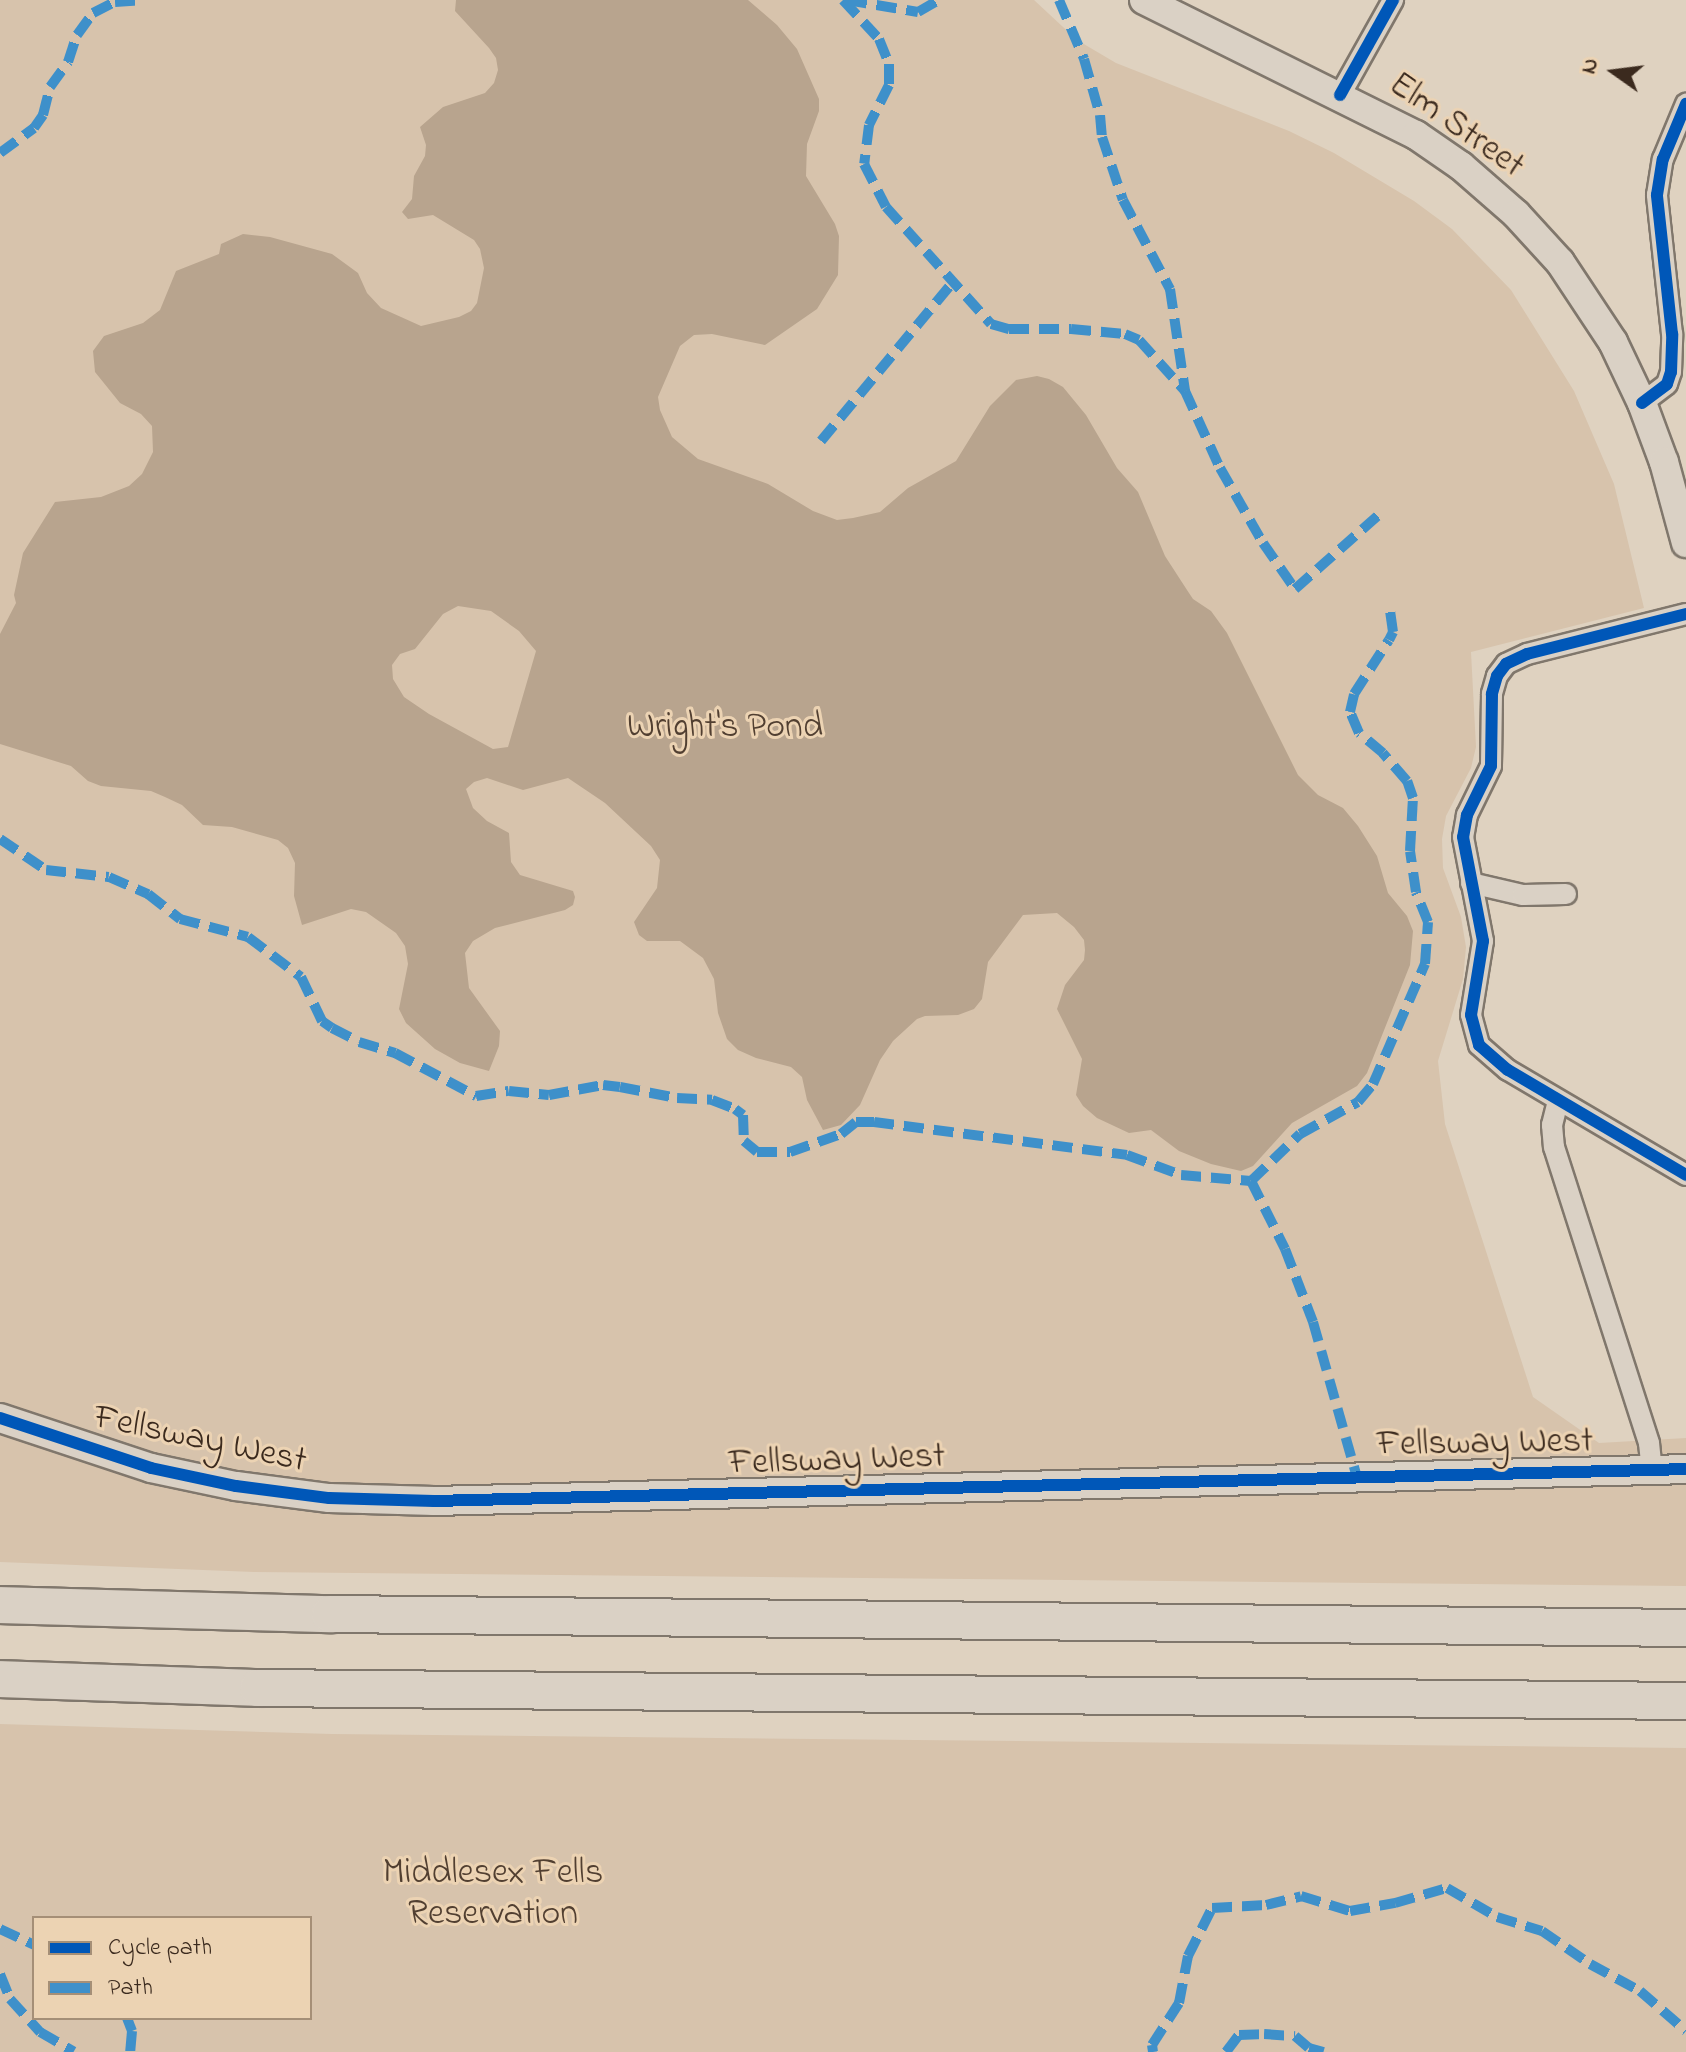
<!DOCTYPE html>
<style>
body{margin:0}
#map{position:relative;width:1686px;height:2052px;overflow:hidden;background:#dfd2c0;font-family:"Indie Flower",sans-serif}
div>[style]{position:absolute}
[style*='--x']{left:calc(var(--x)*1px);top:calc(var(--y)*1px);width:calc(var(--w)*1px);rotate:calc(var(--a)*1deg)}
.green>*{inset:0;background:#d7c3ac}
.water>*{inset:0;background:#b8a48e}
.roads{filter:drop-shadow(2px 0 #80776c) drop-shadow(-2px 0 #80776c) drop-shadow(0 2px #80776c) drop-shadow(0 -2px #80776c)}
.street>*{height:20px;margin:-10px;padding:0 10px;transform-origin:10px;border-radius:10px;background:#dad1c5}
.secondary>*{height:28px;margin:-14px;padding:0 14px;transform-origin:14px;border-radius:14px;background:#dad1c5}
.highway>*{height:36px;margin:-18px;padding:0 18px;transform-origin:18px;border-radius:18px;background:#dad1c5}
.quiet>*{height:10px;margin-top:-5px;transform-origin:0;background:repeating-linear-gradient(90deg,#3e90ca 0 20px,transparent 0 30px)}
.cycleway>*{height:12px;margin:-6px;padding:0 6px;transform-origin:6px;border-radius:6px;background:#0057b8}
span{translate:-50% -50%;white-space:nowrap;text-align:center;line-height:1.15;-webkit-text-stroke:6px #ecd3b3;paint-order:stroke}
.street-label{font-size:36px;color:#3b2a1e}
.park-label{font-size:36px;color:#513f31}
.legend{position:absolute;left:32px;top:1916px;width:280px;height:104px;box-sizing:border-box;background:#ecd3b3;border:2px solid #a58f77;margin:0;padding:10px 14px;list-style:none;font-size:24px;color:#3b2a1e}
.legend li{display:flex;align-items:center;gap:16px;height:40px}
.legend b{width:40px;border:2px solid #a58f77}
.north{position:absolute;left:1574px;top:32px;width:80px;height:80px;-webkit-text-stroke:6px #ecd3b3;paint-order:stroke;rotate:284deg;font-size:22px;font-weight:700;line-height:32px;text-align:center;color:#3b2a1e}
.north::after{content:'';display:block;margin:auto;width:28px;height:36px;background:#3b2a1e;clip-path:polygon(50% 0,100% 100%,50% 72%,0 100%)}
</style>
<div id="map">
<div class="green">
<i style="clip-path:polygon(0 0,1034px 0,1077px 40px,1116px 63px,1289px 131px,1334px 153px,1414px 201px,1452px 229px,1511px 290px,1574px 391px,1614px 484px,1644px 608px,1471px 652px,1476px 747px,1471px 768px,1446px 816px,1442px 839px,1443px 868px,1461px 917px,1466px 947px,1463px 979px,1438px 1061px,1445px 1124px,1533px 1397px,1599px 1443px,1686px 1438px,1686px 1586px,254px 1572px,0 1562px)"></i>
<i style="clip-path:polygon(evenodd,0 1724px,332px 1734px,1686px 1748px,1686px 2052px,0 2052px,0 1724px,34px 1918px,310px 1918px,310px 2018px,34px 2018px,34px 1918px)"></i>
</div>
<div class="water">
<i style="clip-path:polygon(evenodd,456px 0,748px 0,777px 25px,797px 49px,819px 99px,819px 111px,807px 144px,806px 176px,835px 224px,839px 236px,838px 275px,817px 309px,765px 345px,712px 334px,694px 335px,680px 346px,658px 397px,660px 410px,672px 437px,698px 459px,768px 484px,813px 511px,837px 520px,853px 518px,880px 512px,908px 488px,956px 461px,990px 406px,1016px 380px,1037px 376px,1049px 379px,1063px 387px,1086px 415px,1117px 468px,1138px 492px,1165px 556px,1187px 590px,1193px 599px,1211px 611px,1227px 633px,1298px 775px,1318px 795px,1343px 808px,1358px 826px,1377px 856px,1388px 893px,1407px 916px,1413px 931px,1410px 965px,1367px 1073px,1357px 1086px,1292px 1123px,1253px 1166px,1241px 1171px,1211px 1164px,1179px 1151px,1151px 1130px,1129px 1133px,1097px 1118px,1083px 1106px,1076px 1095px,1082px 1059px,1057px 1009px,1065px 985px,1084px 960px,1085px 950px,1084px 940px,1074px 927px,1057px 913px,1023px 915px,988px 962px,982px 999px,974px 1009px,958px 1015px,925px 1016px,917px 1019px,893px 1041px,880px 1060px,860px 1105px,841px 1125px,823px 1130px,807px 1100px,802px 1077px,791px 1067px,756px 1058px,738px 1050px,727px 1039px,718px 1013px,714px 979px,703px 958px,680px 941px,647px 941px,639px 935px,634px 922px,657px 888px,660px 860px,651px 846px,605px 803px,568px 778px,523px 790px,487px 778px,474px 782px,466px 789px,473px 808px,487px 821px,509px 833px,511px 862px,520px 875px,573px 891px,575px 897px,573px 905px,565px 910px,495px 928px,473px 941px,465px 953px,469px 988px,500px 1031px,499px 1046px,489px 1071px,460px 1063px,435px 1049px,406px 1023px,399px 1009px,408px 964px,405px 946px,396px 933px,366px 912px,351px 909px,302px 925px,294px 896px,295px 863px,288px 848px,278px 840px,232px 827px,203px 825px,182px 805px,165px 797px,151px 791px,101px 786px,88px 781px,71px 766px,0 744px,0 634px,16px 603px,14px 595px,23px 553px,55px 502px,101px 497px,129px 486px,142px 474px,153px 452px,152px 426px,141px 414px,120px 403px,95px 372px,93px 351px,104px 336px,143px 323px,160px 310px,176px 271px,219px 254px,221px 244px,243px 234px,270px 237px,332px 254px,358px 273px,367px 293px,381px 308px,421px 326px,459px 317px,471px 311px,477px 303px,484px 268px,480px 249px,474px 240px,433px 215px,408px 219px,402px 212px,412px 199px,414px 176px,425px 156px,426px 145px,420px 127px,443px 107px,485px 93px,494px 83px,498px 70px,496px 58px,489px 48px,455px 11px,456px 0,458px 606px,491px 611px,519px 631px,536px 651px,508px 747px,493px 749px,429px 714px,404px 697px,393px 679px,392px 665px,400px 654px,415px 649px,443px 614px,458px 606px)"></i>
</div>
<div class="roads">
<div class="street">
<i style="--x:1340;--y:95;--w:109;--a:-60.8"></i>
<i style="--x:1642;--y:403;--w:31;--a:-37"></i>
<i style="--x:1667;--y:384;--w:13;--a:-72"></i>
<i style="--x:1671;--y:372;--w:38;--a:-88"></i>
<i style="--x:1672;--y:334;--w:140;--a:-96.2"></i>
<i style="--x:1657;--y:195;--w:36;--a:-81"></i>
<i style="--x:1663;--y:159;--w:60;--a:-67.3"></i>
<i style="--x:1686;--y:614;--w:164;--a:165.9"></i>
<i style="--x:1527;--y:654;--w:23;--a:155"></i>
<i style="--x:1506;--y:664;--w:15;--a:127"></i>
<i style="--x:1497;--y:676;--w:19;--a:106"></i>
<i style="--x:1492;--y:694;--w:72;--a:90.8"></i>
<i style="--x:1491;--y:766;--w:55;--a:116.1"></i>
<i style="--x:1467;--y:815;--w:22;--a:100"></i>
<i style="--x:1463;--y:837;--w:106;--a:79.1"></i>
<i style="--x:1483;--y:941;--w:75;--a:99.2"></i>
<i style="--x:1471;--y:1015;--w:31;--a:75"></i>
<i style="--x:1479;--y:1045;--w:38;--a:41"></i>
<i style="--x:1508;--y:1070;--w:207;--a:30.5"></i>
<i style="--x:1471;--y:883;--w:53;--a:13"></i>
<i style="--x:1523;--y:895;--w:43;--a:-1.3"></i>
<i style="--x:1558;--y:1101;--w:25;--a:104"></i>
<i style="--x:1552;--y:1125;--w:22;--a:85"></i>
<i style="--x:1554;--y:1147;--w:311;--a:72.2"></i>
<i style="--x:1649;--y:1443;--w:27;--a:84"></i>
</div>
<div class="secondary">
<i style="--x:1144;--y:0;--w:304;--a:26.4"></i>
<i style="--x:1416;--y:135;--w:55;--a:34.6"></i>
<i style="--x:1461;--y:166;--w:73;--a:41.1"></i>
<i style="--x:1516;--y:214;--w:65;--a:47.5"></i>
<i style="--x:1560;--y:262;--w:96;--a:56.5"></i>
<i style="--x:1613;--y:342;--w:68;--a:64.6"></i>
<i style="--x:1642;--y:403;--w:63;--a:69.6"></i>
<i style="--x:1664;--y:462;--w:84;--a:74.8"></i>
<i style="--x:0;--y:1418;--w:159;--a:18.3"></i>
<i style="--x:151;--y:1468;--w:87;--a:12"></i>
<i style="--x:236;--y:1486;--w:94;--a:7.4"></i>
<i style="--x:329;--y:1498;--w:105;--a:1.6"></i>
<i style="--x:434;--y:1501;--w:1252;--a:-1.46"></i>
</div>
<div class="highway">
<i style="--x:0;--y:1605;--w:330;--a:1.6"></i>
<i style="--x:330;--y:1614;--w:1356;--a:0.59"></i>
<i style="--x:0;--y:1679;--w:258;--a:2"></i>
<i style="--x:258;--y:1688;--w:1428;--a:0.52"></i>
</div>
</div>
<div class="quiet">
<i style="--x:843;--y:0;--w:53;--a:47.3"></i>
<i style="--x:879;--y:39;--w:27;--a:68"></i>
<i style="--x:889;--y:64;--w:21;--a:90"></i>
<i style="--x:889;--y:85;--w:45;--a:116.6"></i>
<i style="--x:869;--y:125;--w:39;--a:97"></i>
<i style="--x:864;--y:164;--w:48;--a:62.9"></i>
<i style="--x:886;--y:207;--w:157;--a:48.1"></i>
<i style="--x:991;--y:324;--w:19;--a:16"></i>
<i style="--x:1009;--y:329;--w:62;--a:0"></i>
<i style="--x:1071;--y:329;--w:54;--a:5.3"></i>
<i style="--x:1125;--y:334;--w:15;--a:23"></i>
<i style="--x:1139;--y:340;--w:69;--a:48"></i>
<i style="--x:847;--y:0;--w:72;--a:9.6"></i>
<i style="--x:918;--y:12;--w:24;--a:-30"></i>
<i style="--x:1059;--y:0;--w:64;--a:67"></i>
<i style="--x:1084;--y:59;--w:58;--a:74.1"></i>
<i style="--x:1100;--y:115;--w:22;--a:85"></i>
<i style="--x:1102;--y:137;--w:66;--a:71.6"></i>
<i style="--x:1123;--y:200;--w:101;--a:62.2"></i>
<i style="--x:1170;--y:289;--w:103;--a:81.6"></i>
<i style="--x:1185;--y:391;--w:85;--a:65.6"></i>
<i style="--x:1220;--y:468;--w:86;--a:60.2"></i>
<i style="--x:1263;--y:543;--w:56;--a:55.2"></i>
<i style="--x:1295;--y:589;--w:115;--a:-41.5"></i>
<i style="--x:0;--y:153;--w:42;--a:-36.3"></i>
<i style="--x:34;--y:128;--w:16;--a:-55"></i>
<i style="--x:43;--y:115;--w:29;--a:-76"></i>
<i style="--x:50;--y:87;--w:31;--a:-54"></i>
<i style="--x:68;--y:62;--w:28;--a:-72"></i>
<i style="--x:77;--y:35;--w:27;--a:-54"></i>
<i style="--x:93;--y:13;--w:25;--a:-27"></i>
<i style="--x:115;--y:2;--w:26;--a:-4"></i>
<i style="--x:821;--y:441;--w:207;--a:-50.3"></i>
<i style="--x:0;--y:839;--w:55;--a:34"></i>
<i style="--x:46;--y:870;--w:63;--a:6.3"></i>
<i style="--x:109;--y:877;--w:43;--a:23.6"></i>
<i style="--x:148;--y:894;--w:41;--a:38"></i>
<i style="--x:180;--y:919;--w:70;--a:14.8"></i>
<i style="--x:248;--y:937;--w:66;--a:37"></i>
<i style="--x:301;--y:977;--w:49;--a:64.5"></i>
<i style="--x:322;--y:1021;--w:12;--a:35"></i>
<i style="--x:332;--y:1028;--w:30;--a:27"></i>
<i style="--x:359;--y:1042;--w:38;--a:17"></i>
<i style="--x:395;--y:1053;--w:92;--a:28"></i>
<i style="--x:476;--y:1096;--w:33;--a:-9"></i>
<i style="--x:509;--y:1091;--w:40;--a:5.7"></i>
<i style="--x:549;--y:1095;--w:55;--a:-10.5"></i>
<i style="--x:603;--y:1085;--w:17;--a:7"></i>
<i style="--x:620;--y:1087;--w:58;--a:10.9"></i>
<i style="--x:677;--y:1098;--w:35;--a:3"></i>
<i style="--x:712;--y:1100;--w:25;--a:21"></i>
<i style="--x:735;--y:1109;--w:10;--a:37"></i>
<i style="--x:743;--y:1115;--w:26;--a:88"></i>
<i style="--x:744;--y:1141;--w:17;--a:40"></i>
<i style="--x:757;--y:1152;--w:33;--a:0"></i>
<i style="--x:790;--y:1152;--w:54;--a:-19.4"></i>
<i style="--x:841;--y:1134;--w:19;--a:-39"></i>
<i style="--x:856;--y:1122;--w:18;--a:0"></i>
<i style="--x:874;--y:1122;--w:255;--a:7.4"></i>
<i style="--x:1127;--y:1155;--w:58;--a:20.3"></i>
<i style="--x:1181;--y:1175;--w:70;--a:4.9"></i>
<i style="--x:1251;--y:1181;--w:68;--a:-43.8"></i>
<i style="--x:1300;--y:1134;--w:66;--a:-28.9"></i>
<i style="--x:1358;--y:1102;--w:23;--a:-50"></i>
<i style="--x:1373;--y:1084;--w:131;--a:-66.6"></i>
<i style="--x:1425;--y:964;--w:42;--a:-85.9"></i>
<i style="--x:1428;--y:922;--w:32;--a:-112"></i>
<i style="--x:1416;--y:892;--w:41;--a:-98.3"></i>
<i style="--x:1410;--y:851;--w:53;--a:-86.8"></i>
<i style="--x:1413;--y:798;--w:18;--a:-109"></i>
<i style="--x:1407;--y:781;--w:37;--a:-131"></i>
<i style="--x:1383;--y:753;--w:31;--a:-140"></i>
<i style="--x:1359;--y:733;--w:23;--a:-113"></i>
<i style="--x:1350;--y:712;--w:18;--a:-77"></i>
<i style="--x:1354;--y:694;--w:64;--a:-57.1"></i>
<i style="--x:1389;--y:640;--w:9;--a:-63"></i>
<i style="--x:1393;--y:632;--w:22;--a:-98"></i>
<i style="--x:1251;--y:1181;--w:76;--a:63.4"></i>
<i style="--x:1285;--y:1249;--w:78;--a:69"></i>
<i style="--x:1313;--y:1322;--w:161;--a:74.2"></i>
<i style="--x:0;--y:1929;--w:38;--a:25"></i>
<i style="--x:0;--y:1974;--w:27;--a:68"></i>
<i style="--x:10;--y:1999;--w:45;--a:47.7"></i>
<i style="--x:40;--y:2032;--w:39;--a:30"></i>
<i style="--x:127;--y:2018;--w:14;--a:69"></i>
<i style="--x:132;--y:2031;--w:21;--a:95"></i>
<i style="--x:1153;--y:2052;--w:7;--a:-98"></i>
<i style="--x:1152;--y:2045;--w:50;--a:-57.3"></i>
<i style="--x:1179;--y:2003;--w:48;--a:-79.2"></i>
<i style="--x:1188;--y:1956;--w:54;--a:-63.4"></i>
<i style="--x:1212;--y:1908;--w:54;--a:-3.2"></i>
<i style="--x:1266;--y:1905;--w:36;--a:-14"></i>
<i style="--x:1301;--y:1896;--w:51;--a:17"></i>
<i style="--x:1350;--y:1911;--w:46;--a:-10.1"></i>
<i style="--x:1395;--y:1903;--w:54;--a:-16.1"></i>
<i style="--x:1447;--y:1888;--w:58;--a:30.1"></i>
<i style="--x:1497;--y:1917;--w:47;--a:17.3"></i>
<i style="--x:1542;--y:1931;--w:58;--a:34.5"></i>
<i style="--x:1590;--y:1964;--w:57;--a:28.4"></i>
<i style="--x:1640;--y:1991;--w:61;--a:41"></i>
<i style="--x:1226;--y:2052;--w:21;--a:-53"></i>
<i style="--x:1239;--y:2035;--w:25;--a:-2"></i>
<i style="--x:1264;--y:2034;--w:31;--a:4"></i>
<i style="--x:1295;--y:2036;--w:18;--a:41"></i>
<i style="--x:1309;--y:2048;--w:15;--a:16"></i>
</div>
<div class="cycleway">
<i style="--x:1340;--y:95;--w:109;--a:-60.8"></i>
<i style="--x:1642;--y:403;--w:31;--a:-37"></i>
<i style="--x:1667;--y:384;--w:13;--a:-72"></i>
<i style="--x:1671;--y:372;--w:38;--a:-88"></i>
<i style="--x:1672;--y:334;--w:140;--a:-96.2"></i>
<i style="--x:1657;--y:195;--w:36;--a:-81"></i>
<i style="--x:1663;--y:159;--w:60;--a:-67.3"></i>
<i style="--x:1686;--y:614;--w:164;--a:165.9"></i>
<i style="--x:1527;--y:654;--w:23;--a:155"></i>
<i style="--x:1506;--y:664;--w:15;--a:127"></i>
<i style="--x:1497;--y:676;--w:19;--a:106"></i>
<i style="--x:1492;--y:694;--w:72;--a:90.8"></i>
<i style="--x:1491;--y:766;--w:55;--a:116.1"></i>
<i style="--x:1467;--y:815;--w:22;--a:100"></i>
<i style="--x:1463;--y:837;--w:106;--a:79.1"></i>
<i style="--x:1483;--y:941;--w:75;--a:99.2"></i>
<i style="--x:1471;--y:1015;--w:31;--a:75"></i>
<i style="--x:1479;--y:1045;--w:38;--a:41"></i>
<i style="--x:1508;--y:1070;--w:207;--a:30.5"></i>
<i style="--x:0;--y:1418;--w:159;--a:18.3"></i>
<i style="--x:151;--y:1468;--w:87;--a:12"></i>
<i style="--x:236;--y:1486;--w:94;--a:7.4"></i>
<i style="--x:329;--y:1498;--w:105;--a:1.6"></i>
<i style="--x:434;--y:1501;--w:1252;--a:-1.46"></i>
</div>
<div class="street-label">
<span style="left:1456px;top:126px;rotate:35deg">Elm Street</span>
<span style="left:200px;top:1440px;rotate:12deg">Fellsway West</span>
<span style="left:1485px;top:1444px;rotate:-1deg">Fellsway West</span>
<span style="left:837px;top:1461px;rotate:-2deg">Fellsway West</span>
</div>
<div class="park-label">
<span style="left:725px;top:728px">Wright's Pond</span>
<span style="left:493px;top:1894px">Middlesex Fells<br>Reservation</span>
</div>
<ul class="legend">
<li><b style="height:10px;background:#0057b8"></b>Cycle path</li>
<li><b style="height:10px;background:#3e90ca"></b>Path</li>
</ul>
<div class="north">N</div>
</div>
